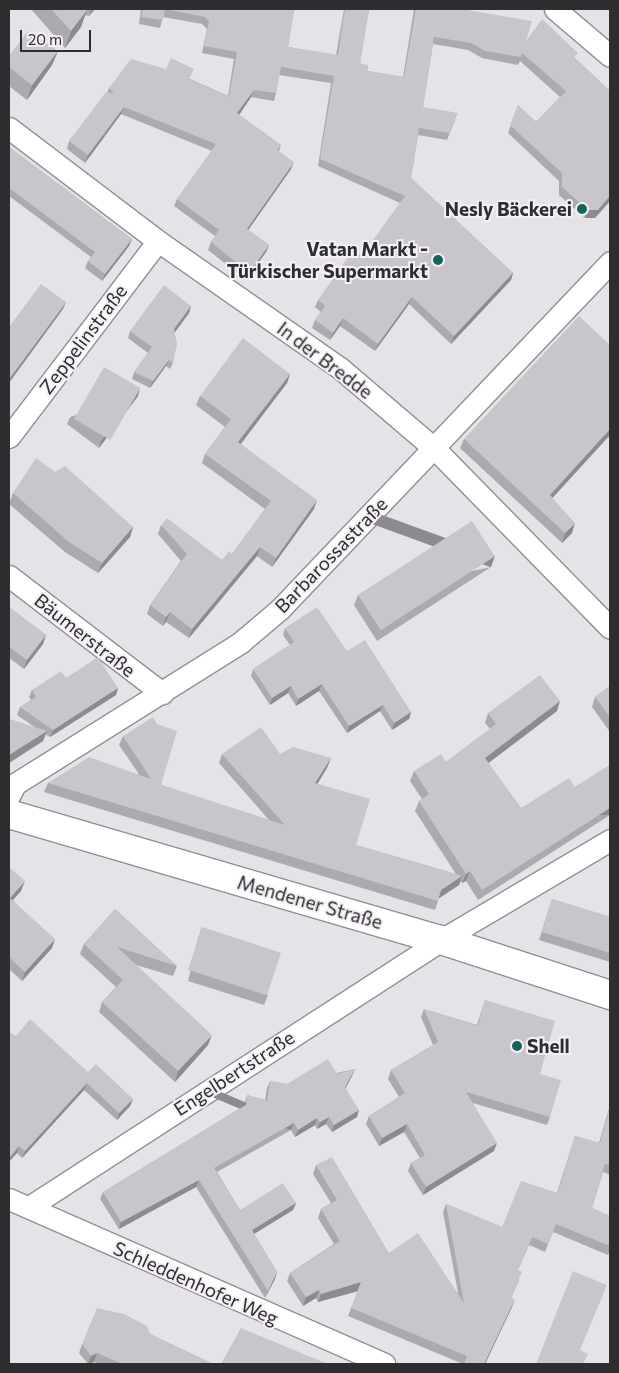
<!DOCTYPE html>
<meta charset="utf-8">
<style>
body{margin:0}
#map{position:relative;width:619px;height:1373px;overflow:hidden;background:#e6e3e8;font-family:Commissioner,sans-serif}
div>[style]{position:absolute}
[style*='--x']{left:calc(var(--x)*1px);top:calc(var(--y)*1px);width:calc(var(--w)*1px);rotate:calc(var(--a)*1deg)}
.roads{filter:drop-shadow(1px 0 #928f93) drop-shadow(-1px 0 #928f93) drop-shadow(0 1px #928f93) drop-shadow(0 -1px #928f93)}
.street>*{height:21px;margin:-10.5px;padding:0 10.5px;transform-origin:10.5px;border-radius:10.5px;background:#fff}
.secondary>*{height:28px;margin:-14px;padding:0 14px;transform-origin:14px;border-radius:14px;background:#fff}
.wall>*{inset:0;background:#adaaaf}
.shaded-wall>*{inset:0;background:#8d8b8e;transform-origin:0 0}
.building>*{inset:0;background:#c9c6cb;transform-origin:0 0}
.dots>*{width:14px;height:14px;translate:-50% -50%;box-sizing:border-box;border:2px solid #f4f0f5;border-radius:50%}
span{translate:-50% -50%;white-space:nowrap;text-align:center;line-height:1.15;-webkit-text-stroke:4px #f4f0f5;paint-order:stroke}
.poi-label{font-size:19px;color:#2e2d2f;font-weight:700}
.right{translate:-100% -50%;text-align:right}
.left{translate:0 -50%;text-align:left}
.street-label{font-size:19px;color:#2e2d2f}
.frame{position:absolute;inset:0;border:10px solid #2e2d2f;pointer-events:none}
.scale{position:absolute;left:20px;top:30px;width:71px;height:22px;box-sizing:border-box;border:2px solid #2e2d2f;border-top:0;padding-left:6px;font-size:15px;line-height:18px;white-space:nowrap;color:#2e2d2f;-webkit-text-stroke:4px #f4f0f5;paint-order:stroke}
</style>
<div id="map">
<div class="roads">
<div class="street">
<i style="--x:555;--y:9;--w:72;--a:40.5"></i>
<i style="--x:9;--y:128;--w:187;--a:37.2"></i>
<i style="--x:158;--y:241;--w:222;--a:34.9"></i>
<i style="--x:340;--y:368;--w:125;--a:40.5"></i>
<i style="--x:435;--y:449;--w:250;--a:45.6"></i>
<i style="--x:9;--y:437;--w:246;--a:-52.8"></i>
<i style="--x:9;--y:576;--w:193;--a:37.4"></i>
<i style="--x:9;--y:796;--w:13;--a:-63"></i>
<i style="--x:15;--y:784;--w:267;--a:-32.1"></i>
<i style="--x:241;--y:642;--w:51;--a:-40.2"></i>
<i style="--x:280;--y:609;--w:479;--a:-46.4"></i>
<i style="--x:9;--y:1199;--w:410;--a:23.7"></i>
<i style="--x:29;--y:1207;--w:491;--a:-32.9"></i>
<i style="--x:441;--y:940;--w:196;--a:-30.6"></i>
</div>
<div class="secondary">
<i style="--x:9;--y:814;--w:450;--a:16.3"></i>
<i style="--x:441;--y:940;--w:178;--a:18"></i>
</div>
</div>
<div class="wall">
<i style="clip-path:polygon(31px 9px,95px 9px,89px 16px,85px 15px,81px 27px,65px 48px)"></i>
<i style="clip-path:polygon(141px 9px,294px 9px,288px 47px,336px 55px,344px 9px,369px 9px,360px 63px,368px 71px,403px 77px,414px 9px,461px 9px,526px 41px,576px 59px,610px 91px,610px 201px,595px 218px,585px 218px,559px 195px,559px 181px,508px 133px,518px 105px,536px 122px,560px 97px,520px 61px,518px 65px,482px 58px,468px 50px,433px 44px,423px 107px,455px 120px,447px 140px,418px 135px,411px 178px,513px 273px,511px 280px,451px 344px,409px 304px,375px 351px,340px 326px,330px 340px,312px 328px,315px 320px,321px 312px,315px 307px,318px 300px,362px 256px,400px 203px,318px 166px,331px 83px,279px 75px,276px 93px,274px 101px,251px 97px,239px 115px,281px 145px,279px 151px,291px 169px,248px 230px,269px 245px,266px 252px,246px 280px,208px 250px,211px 242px,215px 236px,174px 206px,177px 199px,212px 151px,121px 114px,85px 163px,67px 149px,69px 141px,107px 93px,109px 88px,190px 79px,228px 96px,234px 59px,202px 53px,207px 29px,202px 24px,163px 17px,160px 28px,139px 24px)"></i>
<i style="clip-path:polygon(58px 51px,52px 65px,27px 100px,9px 86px,9px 56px)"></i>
<i style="clip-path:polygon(9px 147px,132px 239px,129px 246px,102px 281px,85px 268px,88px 261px,91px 257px,9px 196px)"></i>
<i style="clip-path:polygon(191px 306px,189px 313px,175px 332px,173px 363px,170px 369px,166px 366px,150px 388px,132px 379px,134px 372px,148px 353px,128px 338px,130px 331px)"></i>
<i style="clip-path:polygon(290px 374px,287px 383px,241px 444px,314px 509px,272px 567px,257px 556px,189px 638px,166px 622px,163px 626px,147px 614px,150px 605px,181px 561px,158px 534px,161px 525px,222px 560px,232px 554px,265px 509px,202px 463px,205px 454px,225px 427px,196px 405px,200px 396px)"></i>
<i style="clip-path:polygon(138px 396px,99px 448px,67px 424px,70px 417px)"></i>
<i style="clip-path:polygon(610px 435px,552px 498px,572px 533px,562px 543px,460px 448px,464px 439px)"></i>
<i style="clip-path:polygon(55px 472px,133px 527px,130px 537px,98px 573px,65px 552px,9px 504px,13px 493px)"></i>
<i style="clip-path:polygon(491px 567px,377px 641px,354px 605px,358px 595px)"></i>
<i style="clip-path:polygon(9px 607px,46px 635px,43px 644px,24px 669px,9px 658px)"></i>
<i style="clip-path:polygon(285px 628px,347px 651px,411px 712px,409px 719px,392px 730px,380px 711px,347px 733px,319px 691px,296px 706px,288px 693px,270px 705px,251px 676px,253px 669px,290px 645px,283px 635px)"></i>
<i style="clip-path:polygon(66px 678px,118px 688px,116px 695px,50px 737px,45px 734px,43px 741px,9px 763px,9px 719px,36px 728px,17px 715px,20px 707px,31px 700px,29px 697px,32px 690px)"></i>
<i style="clip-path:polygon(610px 686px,610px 732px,592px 707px,595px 697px)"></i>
<i style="clip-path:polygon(557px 711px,488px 763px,521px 808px,575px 787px,610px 765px,610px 815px,478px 900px,466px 881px,462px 883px,461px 881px,459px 885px,439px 898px,435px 910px,44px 792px,48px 783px,139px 774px,119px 745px,123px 736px,161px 785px,269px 820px,219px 763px,222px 754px,280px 754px,331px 758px,327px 768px,317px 784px,356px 845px,456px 874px,415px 811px,419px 801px,422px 799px,410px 781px,414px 771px,446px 762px,490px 729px,485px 723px,488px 713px)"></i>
<i style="clip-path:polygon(9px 867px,21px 891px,13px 900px,52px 948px,22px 981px,9px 969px)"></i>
<i style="clip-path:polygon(552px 899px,610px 917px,610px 962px,539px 940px)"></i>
<i style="clip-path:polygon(115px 909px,177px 966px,173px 976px,136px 965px,208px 1045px,175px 1082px,99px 1012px,102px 1002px,116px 987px,80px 954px,84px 944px)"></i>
<i style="clip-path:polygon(202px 927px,268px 995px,264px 1005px,188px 981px,198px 938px)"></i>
<i style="clip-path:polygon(485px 1000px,540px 1074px,550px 1117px,547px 1125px,473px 1103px,494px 1151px,423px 1195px,408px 1171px,411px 1163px,420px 1158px,404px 1132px,379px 1146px,366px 1124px,369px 1116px,399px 1097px,388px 1079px,391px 1070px,433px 1045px,421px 1017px,424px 1009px,477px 1025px)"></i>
<i style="clip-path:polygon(16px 1036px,88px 1072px,133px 1099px,130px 1106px,117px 1120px,84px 1090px,22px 1158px,17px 1153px)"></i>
<i style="clip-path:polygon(355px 1069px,352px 1076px,346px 1088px,357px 1117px,332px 1132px,326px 1124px,317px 1129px,315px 1125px,295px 1137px,291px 1130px,217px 1172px,240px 1210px,296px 1203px,293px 1210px,254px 1234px,277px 1272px,275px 1279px,265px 1298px,196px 1187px,119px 1229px,100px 1199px,103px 1192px,244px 1106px,247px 1095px,265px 1100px,267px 1088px,270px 1081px,287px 1084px)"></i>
<i style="clip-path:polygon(610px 1105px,610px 1175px,603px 1172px,592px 1208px,610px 1216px,610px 1250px,608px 1255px,553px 1232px,545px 1252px,529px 1245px,518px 1270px,519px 1280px,511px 1298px,512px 1307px,485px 1364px,463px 1364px,348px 1316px,358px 1291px,318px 1302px,316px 1298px,303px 1306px,287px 1281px,290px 1273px,334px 1244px,318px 1218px,321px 1209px,331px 1203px,313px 1174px,316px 1165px,389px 1253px,458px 1293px,443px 1212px,446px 1204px,502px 1227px,557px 1193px,575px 1136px,599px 1143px)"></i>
<i style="clip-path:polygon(150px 1334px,213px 1364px,99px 1364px,94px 1362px,88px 1364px,79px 1353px,82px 1344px)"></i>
</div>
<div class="shaded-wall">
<i style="clip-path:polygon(92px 9px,95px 9px,89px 16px)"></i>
<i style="clip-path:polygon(87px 10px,81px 27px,65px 48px,71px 31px)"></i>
<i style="clip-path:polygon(58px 51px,52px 65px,27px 100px,32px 85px)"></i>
<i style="clip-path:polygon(254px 90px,251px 97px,235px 121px,237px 113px)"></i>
<i style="clip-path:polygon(124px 107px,121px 114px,85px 163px,88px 155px)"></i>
<i style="clip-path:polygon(294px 162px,291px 169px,244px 236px,247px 229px)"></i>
<i style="clip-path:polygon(610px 196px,610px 201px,595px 218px,585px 218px,588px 210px)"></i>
<i style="clip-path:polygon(132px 239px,129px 246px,102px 281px,105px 274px)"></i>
<i style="clip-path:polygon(269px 245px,266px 252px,246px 280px,249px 273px)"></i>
<i style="clip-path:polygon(513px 273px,511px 280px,451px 344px,454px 336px)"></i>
<i style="clip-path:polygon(412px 297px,409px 304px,375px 351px,378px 344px)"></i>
<i style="clip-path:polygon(66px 302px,63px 309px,9px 383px,9px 379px)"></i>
<i style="clip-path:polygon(191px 306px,189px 313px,172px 336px,174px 329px)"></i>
<i style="clip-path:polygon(343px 318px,340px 326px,330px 340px,333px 333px)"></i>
<i style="clip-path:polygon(169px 360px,166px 366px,150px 388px,153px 381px)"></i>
<i style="clip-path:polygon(290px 374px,287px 383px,235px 451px,238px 442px)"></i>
<i style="clip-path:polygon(140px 388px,138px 396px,99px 448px,101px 441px)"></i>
<i style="clip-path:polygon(610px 429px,610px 435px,546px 505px,550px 495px)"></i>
<i style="clip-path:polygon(317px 500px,314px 509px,272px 567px,276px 558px)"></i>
<i style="clip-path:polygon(575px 523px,572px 533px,562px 543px,565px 533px)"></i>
<i style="clip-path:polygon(133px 527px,130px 537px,98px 573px,102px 563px)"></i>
<i style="clip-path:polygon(260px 547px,257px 556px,189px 638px,192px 629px)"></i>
<i style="left:495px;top:556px;width:12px;height:136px;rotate:110deg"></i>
<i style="clip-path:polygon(170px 612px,166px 622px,163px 626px,166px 617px)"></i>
<i style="clip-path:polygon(46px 635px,43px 644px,24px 669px,27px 660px)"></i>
<i style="clip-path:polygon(322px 684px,319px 691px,296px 706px,298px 699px)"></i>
<i style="clip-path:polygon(291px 686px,288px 693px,270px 705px,272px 698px)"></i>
<i style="clip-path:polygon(118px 688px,116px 695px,50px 737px,53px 730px)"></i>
<i style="clip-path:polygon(560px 701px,557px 711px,482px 768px,485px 758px)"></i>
<i style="clip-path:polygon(383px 705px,380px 711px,347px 733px,349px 726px)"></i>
<i style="clip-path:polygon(411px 712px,409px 719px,392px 730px,394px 723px)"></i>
<i style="clip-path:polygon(47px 731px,43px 741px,9px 763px,9px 755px)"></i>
<i style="clip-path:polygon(331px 758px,327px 768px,312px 793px,315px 783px)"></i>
<i style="left:610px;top:808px;width:7px;height:152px;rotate:90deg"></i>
<i style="clip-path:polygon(470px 871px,466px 881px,462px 883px,466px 874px)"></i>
<i style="clip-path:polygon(462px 876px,459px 885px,438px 899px,441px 890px)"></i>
<i style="clip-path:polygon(25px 881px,21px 891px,9px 904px,10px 898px)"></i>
<i style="clip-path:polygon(55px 939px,52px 948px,22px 981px,25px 972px)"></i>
<i style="clip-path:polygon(212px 1035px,208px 1045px,175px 1082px,178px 1071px)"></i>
<i style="clip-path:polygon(355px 1069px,352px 1076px,342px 1094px,345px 1087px)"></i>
<i style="clip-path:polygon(87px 1083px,84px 1090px,22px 1158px,25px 1151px)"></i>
<i style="clip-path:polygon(133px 1099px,130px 1106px,117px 1120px,119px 1113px)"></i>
<i style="clip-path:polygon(359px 1110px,357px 1117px,332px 1132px,334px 1125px)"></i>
<i style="clip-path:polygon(329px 1117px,326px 1124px,317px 1129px,320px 1122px)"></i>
<i style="clip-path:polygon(317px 1118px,315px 1125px,295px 1137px,298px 1130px)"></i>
<i style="left:294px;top:1123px;width:8px;height:92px;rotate:113deg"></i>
<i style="clip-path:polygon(407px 1124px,404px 1132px,379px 1146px,382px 1138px)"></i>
<i style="clip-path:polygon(497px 1143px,494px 1151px,423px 1195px,426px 1187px)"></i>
<i style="clip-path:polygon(19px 1146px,17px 1153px,9px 1162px,9px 1158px)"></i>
<i style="clip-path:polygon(199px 1180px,196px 1187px,119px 1229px,121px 1222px)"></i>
<i style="clip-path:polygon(296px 1203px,293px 1210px,249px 1237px,252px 1230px)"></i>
<i style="clip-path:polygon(277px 1272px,275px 1279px,265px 1298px,268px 1291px)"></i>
<i style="clip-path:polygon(361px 1282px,358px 1291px,318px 1302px,321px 1294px)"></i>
<i style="clip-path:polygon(319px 1290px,316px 1298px,303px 1306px,306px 1297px)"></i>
<i style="clip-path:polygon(515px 1299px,512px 1307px,485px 1364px,484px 1364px)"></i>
<i style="clip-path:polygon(97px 1353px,94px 1362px,88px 1364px,91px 1356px)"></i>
</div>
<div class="building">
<i style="clip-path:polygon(51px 9px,84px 9px,87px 10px,71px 31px)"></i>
<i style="clip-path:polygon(143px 9px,294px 9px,288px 47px,338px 55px,345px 9px,369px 9px,360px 63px,368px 65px,368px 71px,404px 77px,416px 9px,461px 9px,532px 21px,526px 41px,542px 19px,578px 53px,574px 57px,610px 91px,610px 184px,609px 186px,610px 187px,610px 196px,598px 210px,588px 210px,562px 187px,562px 173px,510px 125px,518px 105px,536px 122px,566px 91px,522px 53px,521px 57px,485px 51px,471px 43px,434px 37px,423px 107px,458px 113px,449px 133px,419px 128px,411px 178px,513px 273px,454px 336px,412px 297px,378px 344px,343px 318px,333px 333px,315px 320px,325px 306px,318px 300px,353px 250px,362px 256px,405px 196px,320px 159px,334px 76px,281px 67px,276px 93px,254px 90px,237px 113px,281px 145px,277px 150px,294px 162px,247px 229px,269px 245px,249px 273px,211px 242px,219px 230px,177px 199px,216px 144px,124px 107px,88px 155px,69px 141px,106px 92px,114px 94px,109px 88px,131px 59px,166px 69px,171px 58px,194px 69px,189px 79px,229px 97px,237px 52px,204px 46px,209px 22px,205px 17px,165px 9px,163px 20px,141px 17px)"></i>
<i style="clip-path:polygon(28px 31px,58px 51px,32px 85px,9px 67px,9px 56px)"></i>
<i style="clip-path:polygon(9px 147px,132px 239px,105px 274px,88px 261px,95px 252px,9px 188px)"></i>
<i style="clip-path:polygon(41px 284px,66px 302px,9px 379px,9px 327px)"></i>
<i style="clip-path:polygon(164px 285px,191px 306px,174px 329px,177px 344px,173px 363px,169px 360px,153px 381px,134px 372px,152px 347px,130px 331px)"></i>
<i style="clip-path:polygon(579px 316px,610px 345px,610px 429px,550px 495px,575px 523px,565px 533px,464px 439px)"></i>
<i style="clip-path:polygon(243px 338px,290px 374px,238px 442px,317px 500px,276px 558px,260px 547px,192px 629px,170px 612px,166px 617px,150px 605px,187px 554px,161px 525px,167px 518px,222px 560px,229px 551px,232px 554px,271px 501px,205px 454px,231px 419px,200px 396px)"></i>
<i style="left:104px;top:367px;width:42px;height:60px;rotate:30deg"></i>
<i style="clip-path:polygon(36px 458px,55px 472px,65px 466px,133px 527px,102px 563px,69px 542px,13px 493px)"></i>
<i style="left:472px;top:521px;width:42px;height:136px;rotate:57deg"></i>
<i style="clip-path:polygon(9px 607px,46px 635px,27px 660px,9px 647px)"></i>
<i style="clip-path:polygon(317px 607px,347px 651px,365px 640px,411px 712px,394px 723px,383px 705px,349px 726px,322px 684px,298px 699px,291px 686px,272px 698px,253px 669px,294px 642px,285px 628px)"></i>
<i style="clip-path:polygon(98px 657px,118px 688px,53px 730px,20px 707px,36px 697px,32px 690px,61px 671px,66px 678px)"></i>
<i style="clip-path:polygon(540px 675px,560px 701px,485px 758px,521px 808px,569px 778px,575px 787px,610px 765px,610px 808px,482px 890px,470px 871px,466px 874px,419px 801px,429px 794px,414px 771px,441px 754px,446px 762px,496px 724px,488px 713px)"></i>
<i style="clip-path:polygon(610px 686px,610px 717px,595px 697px)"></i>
<i style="clip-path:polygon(153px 717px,157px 724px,177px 731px,161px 785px,285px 825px,222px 754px,261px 727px,280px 754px,293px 747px,331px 758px,315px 783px,370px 799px,356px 845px,462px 876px,441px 890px,438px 901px,48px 783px,89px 757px,151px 779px,123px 736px)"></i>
<i style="clip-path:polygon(9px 719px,47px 731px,9px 755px)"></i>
<i style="clip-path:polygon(9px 867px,25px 881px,10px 898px,55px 939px,25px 972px,9px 957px)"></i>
<i style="clip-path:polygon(552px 899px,610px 917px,610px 953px,542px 932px)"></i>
<i style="clip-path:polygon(115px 909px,177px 966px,117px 947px,212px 1035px,178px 1071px,102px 1002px,123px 980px,84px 944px)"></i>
<i style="left:202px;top:927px;width:83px;height:45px;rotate:18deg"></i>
<i style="clip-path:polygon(485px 1000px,555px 1021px,540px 1074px,561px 1080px,550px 1117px,466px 1092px,497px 1143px,426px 1187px,411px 1163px,425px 1155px,407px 1124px,382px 1138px,369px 1116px,405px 1093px,391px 1070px,438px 1042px,424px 1009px,478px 1026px)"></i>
<i style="clip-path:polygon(30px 1019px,88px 1072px,96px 1064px,133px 1099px,119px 1113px,87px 1083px,25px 1151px,19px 1146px,9px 1158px,9px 1032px,16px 1036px)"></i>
<i style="clip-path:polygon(328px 1059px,337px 1074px,355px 1069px,345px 1087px,359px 1110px,334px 1125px,329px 1117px,320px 1122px,317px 1118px,298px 1130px,294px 1123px,214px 1168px,240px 1210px,283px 1183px,296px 1203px,252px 1230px,277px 1272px,268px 1291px,199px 1180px,121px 1222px,103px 1192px,246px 1105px,247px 1095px,267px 1101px,270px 1081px,287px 1084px)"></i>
<i style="clip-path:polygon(610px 1107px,610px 1165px,605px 1164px,592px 1208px,610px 1216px,610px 1246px,556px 1224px,548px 1244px,532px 1237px,518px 1270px,522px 1272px,511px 1298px,515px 1299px,484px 1364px,464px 1364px,467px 1356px,351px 1308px,361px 1282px,321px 1294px,319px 1290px,306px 1297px,290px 1273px,340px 1241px,321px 1209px,337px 1200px,316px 1165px,332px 1157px,389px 1253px,418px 1233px,464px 1303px,446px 1204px,502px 1227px,521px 1181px,558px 1193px,575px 1136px,600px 1143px)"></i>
<i style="clip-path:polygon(573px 1271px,607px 1285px,580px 1350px,588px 1354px,583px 1364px,536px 1364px)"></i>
<i style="clip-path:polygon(97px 1308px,124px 1314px,147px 1326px,150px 1334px,213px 1364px,120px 1364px,120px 1363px,97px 1353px,91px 1356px,82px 1344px)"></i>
<i style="clip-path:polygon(241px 1328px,328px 1364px,221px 1364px)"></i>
</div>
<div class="dots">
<i style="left:582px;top:209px;background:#16635c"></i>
<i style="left:438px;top:260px;background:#16635c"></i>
<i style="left:517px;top:1046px;background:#16635c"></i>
</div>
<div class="poi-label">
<span class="right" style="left:572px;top:209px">Nesly Bäckerei</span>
<span class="right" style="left:428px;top:260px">Vatan Markt -<br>Türkischer Supermarkt</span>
<span class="left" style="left:527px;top:1046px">Shell</span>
</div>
<div class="street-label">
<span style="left:83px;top:339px;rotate:-53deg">Zeppelinstraße</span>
<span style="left:325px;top:360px;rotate:37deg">In der Bredde</span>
<span style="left:331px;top:555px;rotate:-46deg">Barbarossastraße</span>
<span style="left:85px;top:635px;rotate:38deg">Bäumerstraße</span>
<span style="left:310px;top:902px;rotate:16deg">Mendener Straße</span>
<span style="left:234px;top:1073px;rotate:-33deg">Engelbertstraße</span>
<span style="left:196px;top:1283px;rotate:24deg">Schleddenhofer Weg</span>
</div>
<div class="frame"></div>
<div class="scale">20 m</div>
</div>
